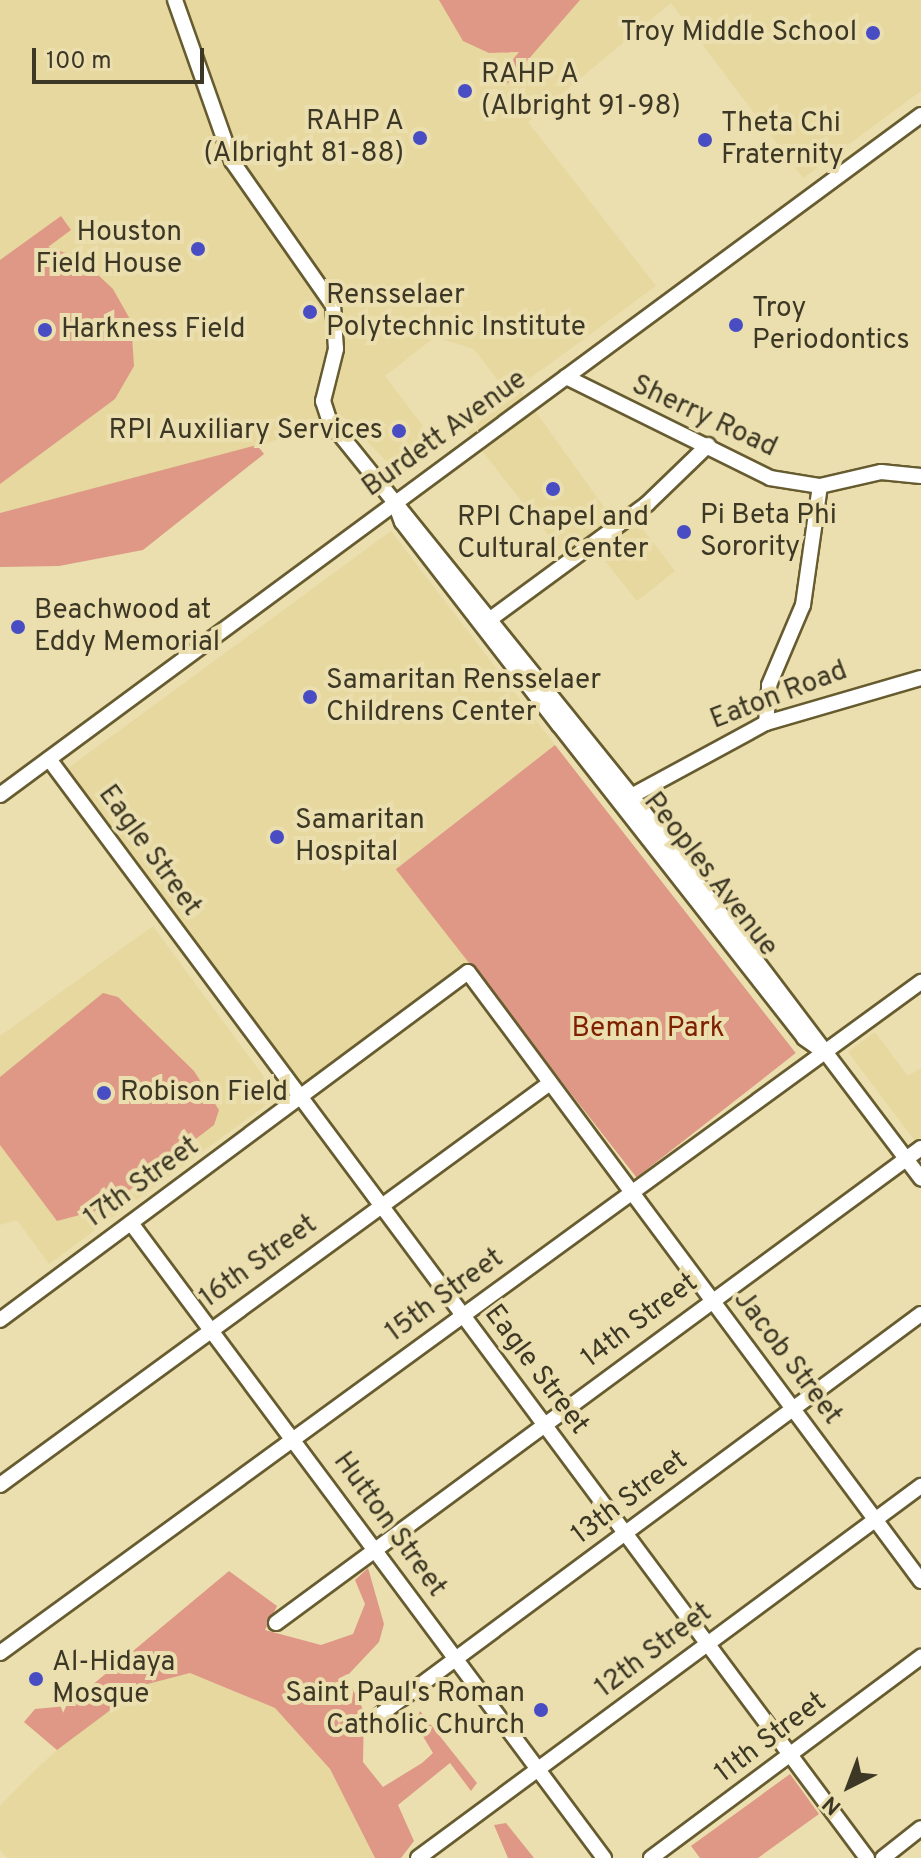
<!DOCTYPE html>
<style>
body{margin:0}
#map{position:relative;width:921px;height:1858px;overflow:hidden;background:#ebdfaf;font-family:Overpass,sans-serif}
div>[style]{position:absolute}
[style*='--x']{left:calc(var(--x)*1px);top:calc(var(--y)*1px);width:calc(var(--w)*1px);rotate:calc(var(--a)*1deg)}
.built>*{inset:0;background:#e6d89f}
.green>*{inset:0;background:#de9885;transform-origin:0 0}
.roads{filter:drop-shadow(2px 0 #675c30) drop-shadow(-2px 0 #675c30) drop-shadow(0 2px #675c30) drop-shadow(0 -2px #675c30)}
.minor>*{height:14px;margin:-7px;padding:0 7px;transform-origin:7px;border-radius:7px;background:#fff}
.dots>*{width:22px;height:22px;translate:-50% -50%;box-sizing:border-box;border:4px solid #ebdfaf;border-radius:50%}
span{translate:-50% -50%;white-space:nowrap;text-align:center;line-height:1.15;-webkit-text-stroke:8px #ebdfaf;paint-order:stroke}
.poi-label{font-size:28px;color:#3d3825}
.right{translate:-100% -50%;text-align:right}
.left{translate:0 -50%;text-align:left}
.street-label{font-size:28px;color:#3d3825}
.park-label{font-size:28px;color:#7f2002}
.north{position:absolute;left:809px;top:1746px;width:80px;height:80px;-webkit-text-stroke:6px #ebdfaf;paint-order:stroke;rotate:222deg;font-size:22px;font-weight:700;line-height:32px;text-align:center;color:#3d3825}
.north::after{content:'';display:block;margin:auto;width:28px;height:36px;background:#3d3825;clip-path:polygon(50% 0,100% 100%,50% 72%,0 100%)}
.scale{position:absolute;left:32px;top:48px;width:172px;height:36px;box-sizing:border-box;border:4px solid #3d3825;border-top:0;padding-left:10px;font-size:24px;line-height:28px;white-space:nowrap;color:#3d3825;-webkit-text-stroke:6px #ebdfaf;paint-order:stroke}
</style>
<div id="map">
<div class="built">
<i style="clip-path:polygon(0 0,921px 0,921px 91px,803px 178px,671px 3px,528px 122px,656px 286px,518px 387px,614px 521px,628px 510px,675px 571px,637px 601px,597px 551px,574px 568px,468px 433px,508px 394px,474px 349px,435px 337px,385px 376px,438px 446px,399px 474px,340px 414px,268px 443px,0 513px)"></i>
<i style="clip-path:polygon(391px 531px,555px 745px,397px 868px,475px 971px,307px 1099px,67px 769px)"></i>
<i style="clip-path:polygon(153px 926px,278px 1096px,49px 1264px,17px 1220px,0 1225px,0 1036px)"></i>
<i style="clip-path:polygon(875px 1032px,908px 1076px,921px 1068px,921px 1149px,848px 1052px)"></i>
<i style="clip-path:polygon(190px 1673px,275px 1708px,330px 1769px,375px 1858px,7px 1858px,0 1850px,0 1806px,28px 1777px,89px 1720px,145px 1685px)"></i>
</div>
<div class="green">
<i style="clip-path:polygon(439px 0,580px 0,507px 84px,499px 76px,519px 52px,489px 53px,463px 41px)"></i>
<i style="clip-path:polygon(61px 216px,71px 230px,48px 247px,80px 258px,113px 289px,131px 321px,134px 366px,115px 399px,0 484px,0 260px)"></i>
<i style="clip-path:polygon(257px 445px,264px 454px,143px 550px,59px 566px,0 567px,0 513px)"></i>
<i style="left:555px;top:745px;width:391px;height:202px;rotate:52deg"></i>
<i style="clip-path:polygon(103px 993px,118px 997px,194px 1071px,219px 1110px,214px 1125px,106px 1208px,57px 1221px,0 1145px,0 1077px)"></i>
<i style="clip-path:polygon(368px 1568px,384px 1624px,379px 1642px,346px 1677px,364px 1711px,363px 1762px,383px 1787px,422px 1763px,433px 1753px,415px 1723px,420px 1711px,477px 1783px,471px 1791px,450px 1763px,398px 1805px,414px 1841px,401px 1858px,375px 1858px,330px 1769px,275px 1708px,190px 1673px,144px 1685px,57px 1750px,24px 1722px,35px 1709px,67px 1706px,229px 1571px,277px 1606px,265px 1630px,321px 1645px,353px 1634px,365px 1604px,355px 1580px)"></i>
<i style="clip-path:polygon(790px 1774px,819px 1814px,758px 1858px,700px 1858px,691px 1846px)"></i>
<i style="clip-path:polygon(506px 1823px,534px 1858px,508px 1858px,494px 1825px)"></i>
</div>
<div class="roads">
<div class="minor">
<i style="--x:175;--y:0;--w:171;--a:70.5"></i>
<i style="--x:232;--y:161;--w:176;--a:55"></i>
<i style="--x:333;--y:305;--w:44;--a:86.1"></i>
<i style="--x:336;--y:349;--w:54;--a:104"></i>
<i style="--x:323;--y:401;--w:22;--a:72"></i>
<i style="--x:330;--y:422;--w:479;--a:51.1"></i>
<i style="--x:631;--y:795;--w:481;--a:52.9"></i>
<i style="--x:566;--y:377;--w:228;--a:26.3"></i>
<i style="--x:770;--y:478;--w:51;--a:9.1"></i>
<i style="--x:820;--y:486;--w:63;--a:-12.9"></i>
<i style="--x:881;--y:472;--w:40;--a:5.7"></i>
<i style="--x:395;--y:503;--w:20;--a:70"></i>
<i style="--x:402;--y:522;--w:257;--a:52.3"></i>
<i style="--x:559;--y:725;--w:397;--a:51.9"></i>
<i style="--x:804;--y:1038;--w:24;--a:35"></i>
<i style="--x:485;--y:623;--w:201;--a:-36.3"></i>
<i style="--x:647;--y:504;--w:85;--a:-44"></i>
<i style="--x:766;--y:723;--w:38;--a:-85"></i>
<i style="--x:769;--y:685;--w:87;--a:-67"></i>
<i style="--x:803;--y:605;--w:120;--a:-81.9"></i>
<i style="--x:49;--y:759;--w:1370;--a:53.34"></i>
<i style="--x:0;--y:795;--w:1145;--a:-36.44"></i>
<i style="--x:624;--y:800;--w:162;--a:-28.5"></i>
<i style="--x:766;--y:723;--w:161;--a:-16.2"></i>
<i style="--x:131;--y:1223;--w:792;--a:53.32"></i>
<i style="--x:0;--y:1320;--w:583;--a:-36.63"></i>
<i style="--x:468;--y:972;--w:759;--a:53.36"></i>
<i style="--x:0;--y:1485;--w:681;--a:-36.16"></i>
<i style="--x:276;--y:1623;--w:801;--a:-36.37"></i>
<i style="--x:0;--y:1653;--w:1140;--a:-36.08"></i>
<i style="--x:369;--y:1723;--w:687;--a:-36.54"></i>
<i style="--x:418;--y:1858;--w:626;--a:-36.49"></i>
<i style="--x:651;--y:1858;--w:337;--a:-36.7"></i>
<i style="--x:883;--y:1858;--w:48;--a:-38.3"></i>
</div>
</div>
<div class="dots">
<i style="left:873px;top:33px;background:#494dc3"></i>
<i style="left:465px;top:91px;background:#494dc3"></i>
<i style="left:420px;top:138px;background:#494dc3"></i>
<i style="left:705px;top:140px;background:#494dc3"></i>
<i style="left:198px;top:249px;background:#494dc3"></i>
<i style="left:310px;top:312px;background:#494dc3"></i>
<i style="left:736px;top:325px;background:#494dc3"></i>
<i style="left:45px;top:330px;background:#494dc3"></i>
<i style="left:399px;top:431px;background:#494dc3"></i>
<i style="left:553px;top:489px;background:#494dc3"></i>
<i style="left:684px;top:532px;background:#494dc3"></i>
<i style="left:18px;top:627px;background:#494dc3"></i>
<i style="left:310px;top:697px;background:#494dc3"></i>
<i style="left:277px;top:837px;background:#494dc3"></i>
<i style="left:104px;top:1093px;background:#494dc3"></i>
<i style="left:36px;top:1679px;background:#494dc3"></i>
<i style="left:541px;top:1710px;background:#494dc3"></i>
</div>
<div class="poi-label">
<span class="right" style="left:857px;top:33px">Troy Middle School</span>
<span class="left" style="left:481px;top:91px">RAHP A<br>(Albright 91-98)</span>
<span class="right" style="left:404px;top:138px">RAHP A<br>(Albright 81-88)</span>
<span class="left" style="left:721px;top:140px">Theta Chi<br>Fraternity</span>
<span class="right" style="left:182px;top:249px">Houston<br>Field House</span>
<span class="left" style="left:326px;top:312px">Rensselaer<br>Polytechnic Institute</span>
<span class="left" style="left:752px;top:325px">Troy<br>Periodontics</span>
<span class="left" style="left:61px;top:330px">Harkness Field</span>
<span class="right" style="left:383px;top:431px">RPI Auxiliary Services</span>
<span class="left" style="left:700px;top:532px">Pi Beta Phi<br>Sorority</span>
<span style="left:553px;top:534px">RPI Chapel and<br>Cultural Center</span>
<span class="left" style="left:34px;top:627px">Beachwood at<br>Eddy Memorial</span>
<span class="left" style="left:326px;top:697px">Samaritan Rensselaer<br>Childrens Center</span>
<span class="left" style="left:295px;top:837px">Samaritan<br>Hospital</span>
<span class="left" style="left:120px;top:1093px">Robison Field</span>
<span class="left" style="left:52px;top:1679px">Al-Hidaya<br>Mosque</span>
<span class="right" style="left:525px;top:1710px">Saint Paul's Roman<br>Catholic Church</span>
</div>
<div class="street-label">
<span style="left:704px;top:417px;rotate:25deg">Sherry Road</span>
<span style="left:445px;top:434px;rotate:-36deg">Burdett Avenue</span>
<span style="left:779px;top:696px;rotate:-21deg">Eaton Road</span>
<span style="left:149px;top:851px;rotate:54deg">Eagle Street</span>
<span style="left:710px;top:875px;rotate:52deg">Peoples Avenue</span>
<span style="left:142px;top:1183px;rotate:-36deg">17th Street</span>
<span style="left:259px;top:1262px;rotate:-36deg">16th Street</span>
<span style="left:445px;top:1296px;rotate:-36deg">15th Street</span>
<span style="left:640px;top:1321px;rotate:-37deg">14th Street</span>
<span style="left:787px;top:1358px;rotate:53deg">Jacob Street</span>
<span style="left:536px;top:1370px;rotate:53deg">Eagle Street</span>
<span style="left:630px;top:1498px;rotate:-37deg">13th Street</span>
<span style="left:389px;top:1525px;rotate:54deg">Hutton Street</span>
<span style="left:654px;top:1651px;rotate:-37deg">12th Street</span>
<span style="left:771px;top:1738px;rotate:-37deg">11th Street</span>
</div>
<div class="park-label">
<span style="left:648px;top:1029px">Beman Park</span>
</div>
<div class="north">N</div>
<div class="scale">100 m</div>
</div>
